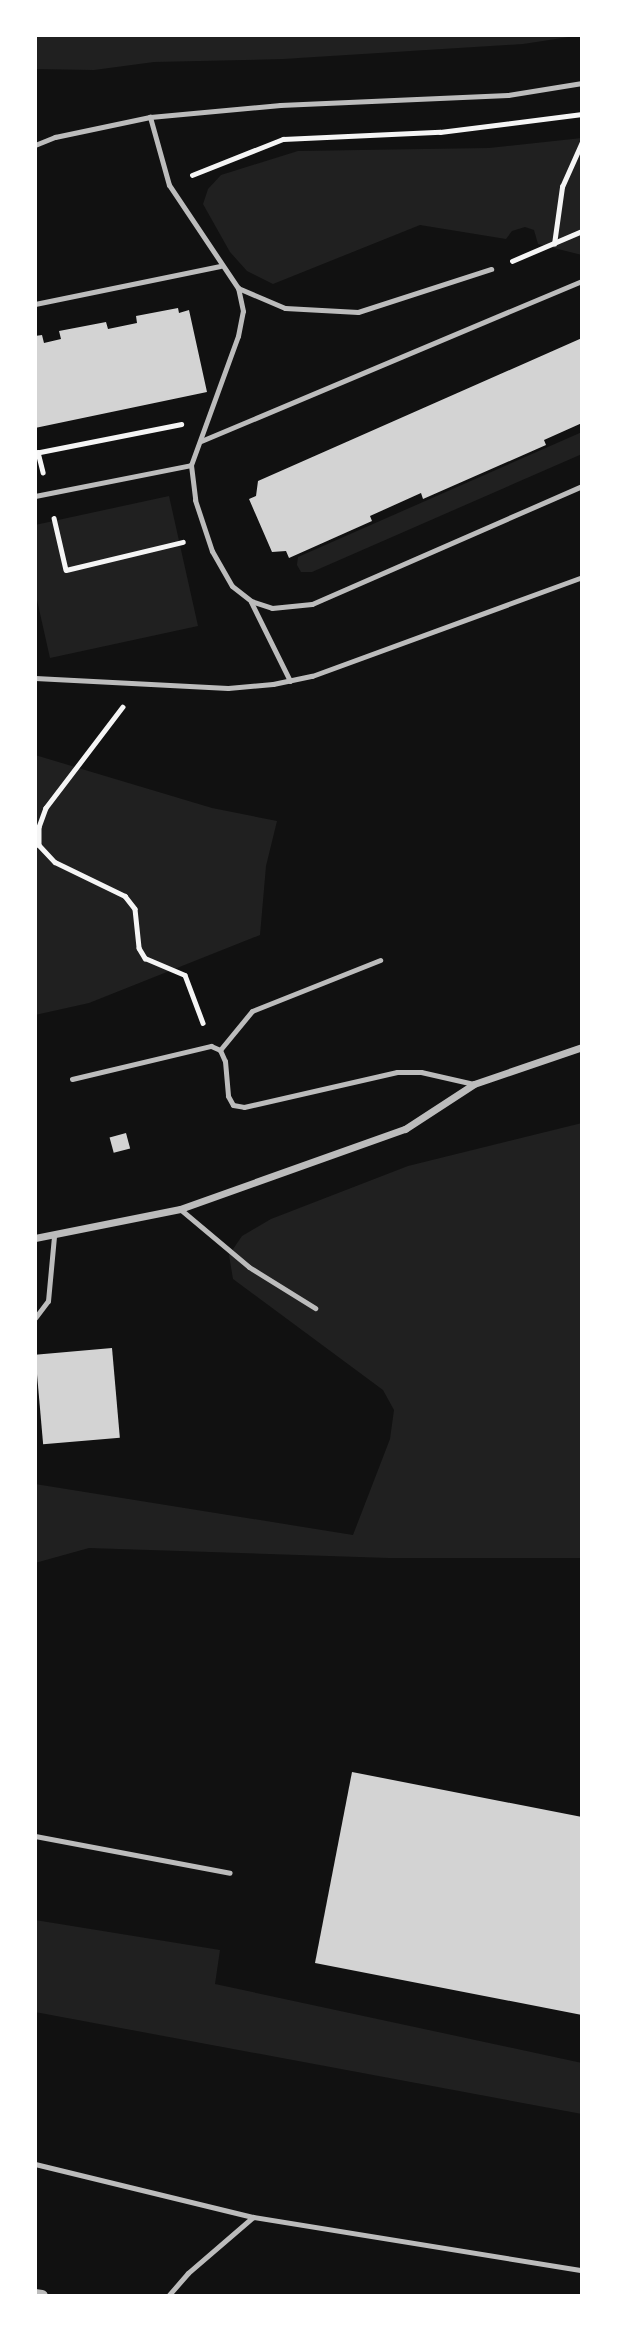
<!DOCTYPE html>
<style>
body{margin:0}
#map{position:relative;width:617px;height:2331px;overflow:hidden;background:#111;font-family:Overpass,sans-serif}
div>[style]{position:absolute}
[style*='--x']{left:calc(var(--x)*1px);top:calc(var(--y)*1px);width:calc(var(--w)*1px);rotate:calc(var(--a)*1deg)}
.green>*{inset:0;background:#202020}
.building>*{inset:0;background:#d3d3d3;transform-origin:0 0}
.path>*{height:4.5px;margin:-2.25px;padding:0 2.25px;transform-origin:2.25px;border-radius:2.25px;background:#f5f5f5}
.service>*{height:5px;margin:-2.5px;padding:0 2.5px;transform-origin:2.5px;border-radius:2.5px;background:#bcbcbc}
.minor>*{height:7px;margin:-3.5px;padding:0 3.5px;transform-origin:3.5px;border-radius:3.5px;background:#bcbcbc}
.tertiary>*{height:12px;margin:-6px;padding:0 6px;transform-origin:6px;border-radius:6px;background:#bcbcbc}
span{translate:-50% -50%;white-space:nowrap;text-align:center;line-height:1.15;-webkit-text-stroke:7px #fff;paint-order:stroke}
.frame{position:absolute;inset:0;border:37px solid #fff;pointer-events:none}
</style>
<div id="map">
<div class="green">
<i style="clip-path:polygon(35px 35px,582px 35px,523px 44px,283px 59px,154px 62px,94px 70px,35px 69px)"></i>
<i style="clip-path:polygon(582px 138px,582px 255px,538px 244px,534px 230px,525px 227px,512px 231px,506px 239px,420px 225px,273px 284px,247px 271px,230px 252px,203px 204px,208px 189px,221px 175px,298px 151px,489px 148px)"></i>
<i style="clip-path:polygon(582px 432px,582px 454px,312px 572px,301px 572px,297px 565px,298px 557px)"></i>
<i style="clip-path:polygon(169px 496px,198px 626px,50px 658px,35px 591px,35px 525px)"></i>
<i style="clip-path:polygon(35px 755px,212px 808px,277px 821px,266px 866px,260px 935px,89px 1003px,35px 1015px)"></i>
<i style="clip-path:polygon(582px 1123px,582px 1558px,389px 1558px,89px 1548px,35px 1563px,35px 1484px,353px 1535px,390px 1439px,394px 1410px,383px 1390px,233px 1279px,229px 1255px,242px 1236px,271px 1219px,408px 1166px)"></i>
<i style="clip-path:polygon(35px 1920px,220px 1950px,215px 1984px,582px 2063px,582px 2114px,35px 2012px)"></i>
</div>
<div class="building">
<i style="clip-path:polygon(178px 308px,179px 313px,189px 310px,207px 392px,35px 428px,35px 336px,42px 335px,44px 343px,61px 339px,59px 331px,106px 322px,108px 329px,137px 323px,136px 316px)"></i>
<i style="clip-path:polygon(582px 338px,582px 423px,544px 440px,546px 445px,423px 499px,421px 493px,370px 516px,372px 521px,289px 558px,286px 551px,272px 552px,249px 499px,256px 496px,258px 481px)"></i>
<i style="left:126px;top:1133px;width:16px;height:17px;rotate:75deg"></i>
<i style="left:112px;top:1348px;width:90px;height:77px;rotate:85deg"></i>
<i style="clip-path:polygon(352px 1772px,582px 1817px,582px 2015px,315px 1963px)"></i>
</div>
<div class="path">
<i style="--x:192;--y:175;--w:98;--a:-21.6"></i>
<i style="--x:283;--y:139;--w:157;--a:-2.6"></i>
<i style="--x:440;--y:132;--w:143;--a:-7.2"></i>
<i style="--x:554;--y:244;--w:58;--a:-82"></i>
<i style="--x:562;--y:187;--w:49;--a:-66"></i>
<i style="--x:512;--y:261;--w:76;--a:-23.2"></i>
<i style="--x:38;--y:452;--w:21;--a:76"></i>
<i style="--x:35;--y:453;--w:149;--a:-11.2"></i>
<i style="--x:54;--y:518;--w:53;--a:77"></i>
<i style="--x:66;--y:570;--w:120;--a:-13.5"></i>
<i style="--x:123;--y:707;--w:127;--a:127.3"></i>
<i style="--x:46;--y:808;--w:20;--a:110"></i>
<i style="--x:39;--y:827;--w:18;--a:90"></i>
<i style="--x:39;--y:845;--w:23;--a:47"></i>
<i style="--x:55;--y:862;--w:78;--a:25.9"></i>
<i style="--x:125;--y:896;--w:16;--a:52"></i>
<i style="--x:135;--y:909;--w:39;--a:84"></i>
<i style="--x:139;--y:948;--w:12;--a:59"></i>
<i style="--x:145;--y:958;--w:43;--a:23"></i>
<i style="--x:185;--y:975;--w:51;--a:69.4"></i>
</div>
<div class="service">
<i style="--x:35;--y:145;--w:22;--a:-22"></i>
<i style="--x:55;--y:137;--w:97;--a:-11.9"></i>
<i style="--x:150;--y:117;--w:131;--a:-5.3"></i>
<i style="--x:280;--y:105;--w:228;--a:-2.5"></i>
<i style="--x:508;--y:95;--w:75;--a:-9.2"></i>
<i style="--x:238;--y:288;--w:51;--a:23.1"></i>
<i style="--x:285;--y:308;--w:73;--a:3.1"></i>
<i style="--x:358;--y:312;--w:140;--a:-17.9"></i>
<i style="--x:35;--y:304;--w:189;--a:-11.6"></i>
<i style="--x:201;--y:441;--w:413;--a:-22.8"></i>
<i style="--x:191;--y:465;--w:35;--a:83"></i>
<i style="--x:195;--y:500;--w:54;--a:71.6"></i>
<i style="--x:212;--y:551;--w:40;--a:60.3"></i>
<i style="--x:232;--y:586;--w:24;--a:38"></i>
<i style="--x:251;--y:601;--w:22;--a:18"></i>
<i style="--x:272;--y:608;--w:40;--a:-5.7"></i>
<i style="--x:312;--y:604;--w:295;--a:-23.6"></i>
<i style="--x:35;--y:496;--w:159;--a:-11.2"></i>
<i style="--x:191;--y:465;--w:137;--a:-70"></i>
<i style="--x:238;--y:336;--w:25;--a:-79"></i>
<i style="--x:243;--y:311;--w:24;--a:-102"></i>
<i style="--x:238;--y:288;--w:124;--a:-123.8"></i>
<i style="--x:169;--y:185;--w:71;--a:-105.6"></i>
<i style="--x:251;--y:602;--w:88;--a:63.7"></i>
<i style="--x:35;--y:678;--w:193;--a:3"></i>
<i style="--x:228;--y:688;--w:45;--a:-5.1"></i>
<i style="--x:273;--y:684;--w:40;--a:-12"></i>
<i style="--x:312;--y:676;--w:288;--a:-20.1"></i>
<i style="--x:220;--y:1050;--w:50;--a:-50.6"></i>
<i style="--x:252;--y:1011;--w:138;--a:-21.7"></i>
<i style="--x:72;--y:1079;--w:143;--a:-13.4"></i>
<i style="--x:211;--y:1046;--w:10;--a:24"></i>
<i style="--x:220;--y:1050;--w:12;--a:66"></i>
<i style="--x:225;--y:1061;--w:35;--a:85"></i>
<i style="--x:228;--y:1096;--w:10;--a:61"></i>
<i style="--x:233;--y:1105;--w:11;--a:10"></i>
<i style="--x:244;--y:1107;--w:157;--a:-12.9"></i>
<i style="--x:397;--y:1072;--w:24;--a:0"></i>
<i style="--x:421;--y:1072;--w:54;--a:12.8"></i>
<i style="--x:180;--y:1209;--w:90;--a:40"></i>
<i style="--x:249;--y:1267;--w:78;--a:31.8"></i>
<i style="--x:35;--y:1318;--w:21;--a:-53"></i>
<i style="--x:48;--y:1301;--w:65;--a:-84.7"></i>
<i style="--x:35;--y:1836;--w:198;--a:10.7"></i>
<i style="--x:35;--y:2164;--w:224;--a:13.7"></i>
<i style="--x:253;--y:2217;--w:86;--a:139.3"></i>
<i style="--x:188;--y:2273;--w:30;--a:131"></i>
<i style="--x:253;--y:2217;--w:333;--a:9.2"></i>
</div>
<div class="minor">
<i style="--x:35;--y:1238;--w:148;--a:-11.3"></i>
<i style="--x:180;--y:1209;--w:239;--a:-19.6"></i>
<i style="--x:405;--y:1129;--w:82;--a:-33.1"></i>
<i style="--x:474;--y:1084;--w:114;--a:-18.9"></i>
</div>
<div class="tertiary">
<i style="--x:35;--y:2295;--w:7;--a:8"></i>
</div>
<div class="frame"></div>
</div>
